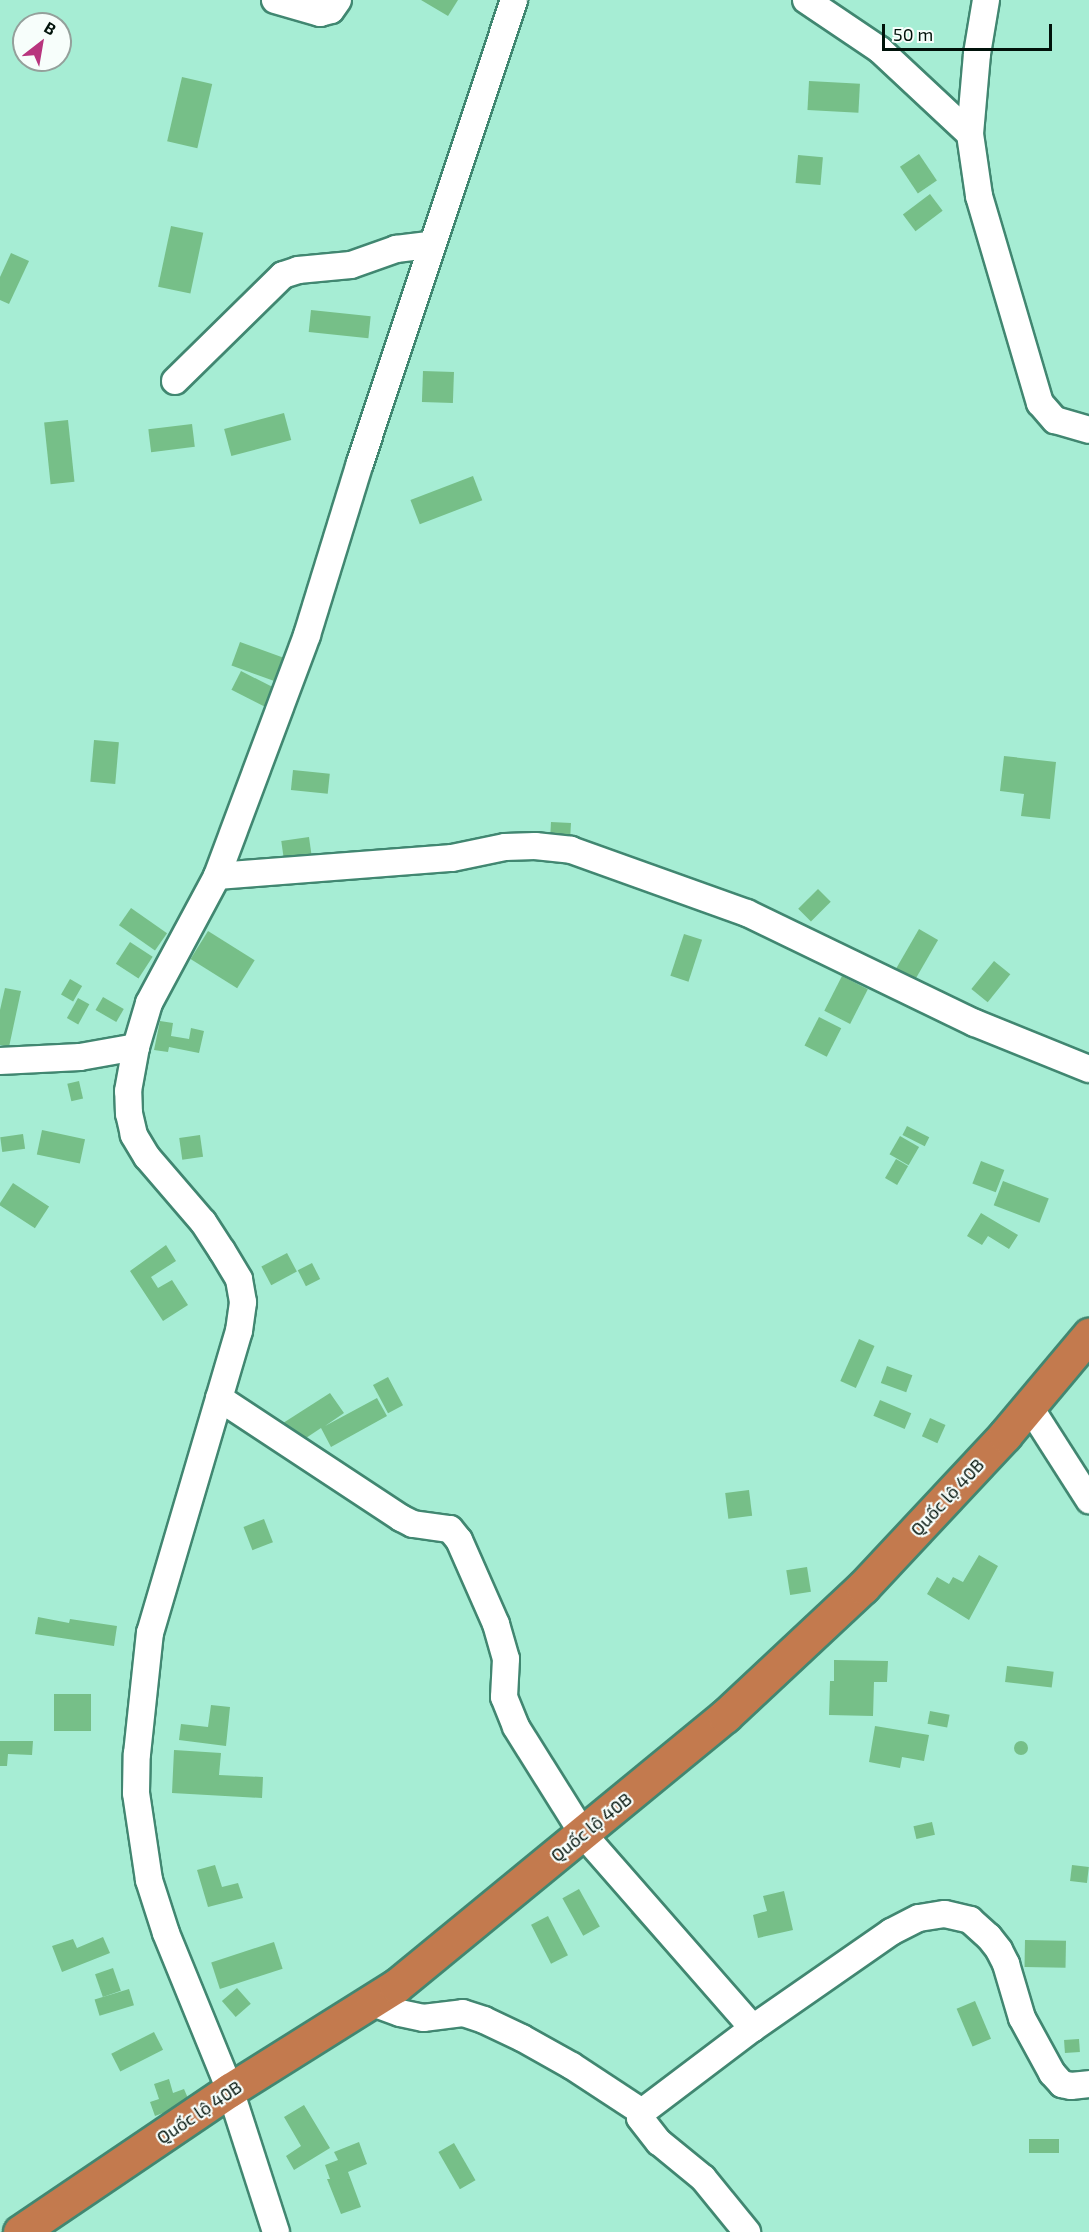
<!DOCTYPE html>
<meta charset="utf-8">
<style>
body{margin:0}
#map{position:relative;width:1089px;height:2232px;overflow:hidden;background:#a6edd4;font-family:"Exo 2",sans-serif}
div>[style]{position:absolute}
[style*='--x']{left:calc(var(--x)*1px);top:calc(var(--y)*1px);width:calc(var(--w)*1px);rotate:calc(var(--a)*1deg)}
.building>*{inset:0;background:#76bf88;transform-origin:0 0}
.round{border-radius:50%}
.roads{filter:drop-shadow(2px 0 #418771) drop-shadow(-2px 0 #418771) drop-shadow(0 2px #418771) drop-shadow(0 -2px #418771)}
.street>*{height:26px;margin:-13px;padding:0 13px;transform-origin:13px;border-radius:13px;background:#fff}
.highway>*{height:33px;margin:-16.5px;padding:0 16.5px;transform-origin:16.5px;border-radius:16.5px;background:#c37a4e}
span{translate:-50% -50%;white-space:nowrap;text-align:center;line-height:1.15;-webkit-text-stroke:4.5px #f7fefb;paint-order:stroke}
.street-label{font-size:18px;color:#00120a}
.north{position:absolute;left:12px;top:12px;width:60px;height:60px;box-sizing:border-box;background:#f7fefb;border:2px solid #94a09b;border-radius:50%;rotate:31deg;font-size:16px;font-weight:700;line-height:24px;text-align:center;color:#00120a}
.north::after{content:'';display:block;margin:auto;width:21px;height:27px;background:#b8357e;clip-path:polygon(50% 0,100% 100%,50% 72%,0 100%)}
.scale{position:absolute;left:882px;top:24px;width:170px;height:27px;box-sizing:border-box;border:3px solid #00120a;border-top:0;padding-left:8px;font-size:18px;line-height:21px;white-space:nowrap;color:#00120a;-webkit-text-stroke:4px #f7fefb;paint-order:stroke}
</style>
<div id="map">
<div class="building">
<i style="clip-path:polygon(421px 0,458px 0,448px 16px)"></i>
<i style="left:182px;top:77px;width:31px;height:66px;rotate:13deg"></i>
<i style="left:809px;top:81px;width:51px;height:29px;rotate:3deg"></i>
<i style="left:919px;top:154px;width:32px;height:23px;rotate:56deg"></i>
<i style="left:798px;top:155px;width:25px;height:28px;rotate:5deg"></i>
<i style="left:930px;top:194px;width:21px;height:34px;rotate:53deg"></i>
<i style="left:171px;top:226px;width:33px;height:62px;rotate:12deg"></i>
<i style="clip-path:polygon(11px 253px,29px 261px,9px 304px,0 300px,0 277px)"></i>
<i style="left:311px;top:310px;width:60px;height:22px;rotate:6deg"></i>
<i style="left:423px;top:371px;width:31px;height:31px;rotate:2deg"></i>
<i style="left:284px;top:413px;width:28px;height:62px;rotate:75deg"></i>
<i style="left:68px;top:420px;width:62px;height:24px;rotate:84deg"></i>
<i style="left:192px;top:424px;width:23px;height:44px;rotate:83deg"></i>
<i style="left:473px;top:476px;width:26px;height:67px;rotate:69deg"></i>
<i style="left:240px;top:642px;width:50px;height:25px;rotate:20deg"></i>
<i style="left:241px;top:671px;width:42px;height:21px;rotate:27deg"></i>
<i style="left:94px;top:740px;width:25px;height:42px;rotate:5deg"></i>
<i style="clip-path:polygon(1004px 756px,1056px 762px,1050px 819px,1021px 816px,1024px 794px,1000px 791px)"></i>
<i style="left:293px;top:770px;width:37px;height:20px;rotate:6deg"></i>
<i style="left:551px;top:822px;width:20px;height:33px;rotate:3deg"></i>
<i style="left:309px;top:837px;width:22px;height:28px;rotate:82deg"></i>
<i style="left:818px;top:889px;width:18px;height:28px;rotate:45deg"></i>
<i style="left:131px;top:908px;width:44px;height:21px;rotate:35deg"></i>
<i style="left:919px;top:929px;width:22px;height:48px;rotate:30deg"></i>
<i style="left:208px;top:931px;width:55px;height:33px;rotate:32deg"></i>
<i style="left:684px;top:934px;width:19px;height:44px;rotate:18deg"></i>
<i style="left:130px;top:942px;width:27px;height:26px;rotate:33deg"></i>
<i style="left:994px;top:961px;width:21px;height:36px;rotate:39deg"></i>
<i style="left:842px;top:976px;width:29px;height:39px;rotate:27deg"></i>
<i style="left:70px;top:979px;width:14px;height:18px;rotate:30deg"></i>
<i style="clip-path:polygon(5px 988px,21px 991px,9px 1047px,0 1045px,0 1010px)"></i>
<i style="left:103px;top:997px;width:24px;height:15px;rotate:30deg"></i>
<i style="left:78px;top:998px;width:13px;height:23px;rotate:29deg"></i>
<i style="left:819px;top:1017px;width:25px;height:32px;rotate:27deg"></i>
<i style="clip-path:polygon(160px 1021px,173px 1023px,171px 1036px,189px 1039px,191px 1028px,204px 1031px,199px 1053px,169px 1047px,168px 1052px,154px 1050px)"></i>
<i style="left:79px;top:1081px;width:18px;height:12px;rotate:77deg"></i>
<i style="left:907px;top:1126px;width:25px;height:10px;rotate:27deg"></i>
<i style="left:42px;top:1130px;width:44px;height:25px;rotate:12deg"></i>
<i style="left:23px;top:1134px;width:15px;height:23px;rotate:82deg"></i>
<i style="left:200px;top:1135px;width:22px;height:21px;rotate:82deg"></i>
<i style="left:900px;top:1136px;width:22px;height:21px;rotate:30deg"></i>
<i style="left:896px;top:1159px;width:14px;height:22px;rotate:30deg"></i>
<i style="left:981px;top:1161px;width:25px;height:24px;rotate:21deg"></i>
<i style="left:1003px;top:1181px;width:49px;height:26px;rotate:21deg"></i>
<i style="left:13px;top:1183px;width:43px;height:26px;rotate:33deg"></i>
<i style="clip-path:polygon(981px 1213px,1018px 1235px,1009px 1249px,988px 1236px,982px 1245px,967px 1236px)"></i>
<i style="clip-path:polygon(166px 1245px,176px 1261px,151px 1277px,158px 1288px,172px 1280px,188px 1305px,163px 1321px,130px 1271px)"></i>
<i style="left:287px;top:1253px;width:21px;height:29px;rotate:62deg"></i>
<i style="left:312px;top:1263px;width:18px;height:16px;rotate:63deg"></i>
<i style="left:859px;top:1339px;width:17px;height:46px;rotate:24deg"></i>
<i style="left:887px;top:1366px;width:27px;height:18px;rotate:20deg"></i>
<i style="left:388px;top:1377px;width:32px;height:17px;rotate:62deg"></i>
<i style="clip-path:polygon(330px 1393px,344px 1413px,325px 1426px,377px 1398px,387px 1416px,331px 1447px,321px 1428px,294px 1446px,280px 1425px)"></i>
<i style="left:880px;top:1400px;width:34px;height:17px;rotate:23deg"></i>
<i style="left:930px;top:1418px;width:17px;height:20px;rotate:24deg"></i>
<i style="left:749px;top:1490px;width:26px;height:24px;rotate:83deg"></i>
<i style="left:264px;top:1519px;width:25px;height:22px;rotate:69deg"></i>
<i style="clip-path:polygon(979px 1555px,998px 1566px,969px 1620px,927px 1594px,937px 1577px,949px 1584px,953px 1577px,963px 1582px)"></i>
<i style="left:807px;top:1567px;width:25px;height:21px;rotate:81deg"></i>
<i style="clip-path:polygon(38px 1617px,69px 1623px,70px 1619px,117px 1626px,114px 1646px,35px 1634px)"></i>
<i style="clip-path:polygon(834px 1660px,888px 1661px,887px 1682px,874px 1682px,873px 1716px,829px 1715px,830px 1681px,834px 1681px)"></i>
<i style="left:1007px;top:1666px;width:47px;height:16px;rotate:7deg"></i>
<i style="left:91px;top:1694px;width:37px;height:37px;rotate:90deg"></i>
<i style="clip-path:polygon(211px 1705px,230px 1707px,226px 1746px,179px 1740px,181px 1724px,208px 1727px)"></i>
<i style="left:930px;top:1711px;width:20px;height:13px;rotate:11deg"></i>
<i style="clip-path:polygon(875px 1726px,929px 1735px,924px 1761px,902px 1757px,900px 1768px,869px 1762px)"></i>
<i style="clip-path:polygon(0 1741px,33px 1741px,32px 1755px,8px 1754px,7px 1766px,0 1766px)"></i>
<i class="round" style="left:1014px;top:1741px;width:14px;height:14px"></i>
<i style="clip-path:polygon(174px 1750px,221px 1753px,219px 1775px,263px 1777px,262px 1798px,172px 1793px)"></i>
<i style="left:932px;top:1822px;width:13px;height:19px;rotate:77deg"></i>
<i style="clip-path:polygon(215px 1865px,222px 1887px,238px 1883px,243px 1898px,208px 1907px,197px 1870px)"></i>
<i style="left:1072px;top:1865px;width:17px;height:16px;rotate:7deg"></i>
<i style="left:579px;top:1889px;width:43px;height:19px;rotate:61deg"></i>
<i style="clip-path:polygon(784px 1891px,793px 1930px,758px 1938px,753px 1915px,767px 1911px,763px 1896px)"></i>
<i style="left:644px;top:1901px;width:61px;height:18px;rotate:48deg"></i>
<i style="left:548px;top:1916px;width:44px;height:19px;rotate:63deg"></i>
<i style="clip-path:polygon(103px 1937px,110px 1953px,62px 1972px,52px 1946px,73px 1939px,77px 1948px)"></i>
<i style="left:1025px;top:1940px;width:41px;height:27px;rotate:1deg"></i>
<i style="left:274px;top:1942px;width:28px;height:66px;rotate:72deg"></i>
<i style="left:113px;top:1968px;width:24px;height:19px;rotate:71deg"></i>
<i style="left:237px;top:1988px;width:21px;height:20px;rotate:49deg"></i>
<i style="left:129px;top:1989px;width:17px;height:36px;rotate:73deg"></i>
<i style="left:975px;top:2001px;width:41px;height:20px;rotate:67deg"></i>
<i style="left:154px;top:2032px;width:20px;height:48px;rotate:63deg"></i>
<i style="left:1079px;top:2039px;width:13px;height:15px;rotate:86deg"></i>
<i style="clip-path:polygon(169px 2079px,173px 2093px,184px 2089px,190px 2103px,155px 2116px,150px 2102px,159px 2099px,154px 2084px)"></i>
<i style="clip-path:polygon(304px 2105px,330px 2148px,294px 2170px,286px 2156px,301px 2146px,284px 2117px)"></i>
<i style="left:1029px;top:2139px;width:30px;height:14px"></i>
<i style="clip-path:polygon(359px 2142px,367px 2164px,348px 2172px,361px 2207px,341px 2214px,327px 2179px,330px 2179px,325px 2165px,338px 2160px,334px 2152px)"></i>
<i style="left:454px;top:2143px;width:43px;height:18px;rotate:60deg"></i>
</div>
<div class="roads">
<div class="street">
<i style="--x:275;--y:0;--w:47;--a:16.1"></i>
<i style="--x:320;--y:13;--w:11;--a:-15"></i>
<i style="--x:331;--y:10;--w:12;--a:-55"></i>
<i style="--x:806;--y:0;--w:89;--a:34"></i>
<i style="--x:880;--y:50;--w:123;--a:43"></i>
<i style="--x:986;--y:0;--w:55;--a:99.5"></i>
<i style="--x:977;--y:54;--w:80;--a:95"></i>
<i style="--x:970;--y:134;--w:63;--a:81.7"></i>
<i style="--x:979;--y:196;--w:216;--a:73.6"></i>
<i style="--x:1040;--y:403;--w:23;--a:49"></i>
<i style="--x:1055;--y:420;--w:35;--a:16"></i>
<i style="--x:175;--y:381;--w:151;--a:-44.5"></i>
<i style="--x:283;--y:275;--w:16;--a:-18"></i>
<i style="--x:298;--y:270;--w:53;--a:-5.4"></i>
<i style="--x:351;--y:265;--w:48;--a:-19.6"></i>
<i style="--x:396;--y:249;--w:35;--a:-7"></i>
<i style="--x:217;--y:876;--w:236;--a:-4.4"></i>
<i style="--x:452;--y:858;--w:54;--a:-11.7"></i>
<i style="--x:505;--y:847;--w:30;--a:-2"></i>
<i style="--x:535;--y:846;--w:36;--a:6"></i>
<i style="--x:571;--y:850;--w:187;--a:19.7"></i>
<i style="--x:747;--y:913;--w:253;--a:25.8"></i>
<i style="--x:975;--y:1023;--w:123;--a:22"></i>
<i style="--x:0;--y:1061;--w:80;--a:-2.9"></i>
<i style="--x:80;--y:1057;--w:57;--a:-10.1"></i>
<i style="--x:219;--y:1398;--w:218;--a:33.4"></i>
<i style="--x:401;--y:1518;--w:13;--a:27"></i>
<i style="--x:413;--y:1524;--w:37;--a:8"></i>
<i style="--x:450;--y:1529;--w:14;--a:51"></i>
<i style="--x:459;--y:1540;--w:92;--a:66.2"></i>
<i style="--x:496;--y:1624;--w:36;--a:74"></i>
<i style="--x:506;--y:1659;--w:38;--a:93"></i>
<i style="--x:504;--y:1697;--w:32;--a:68"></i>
<i style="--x:516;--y:1727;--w:126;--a:57.9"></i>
<i style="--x:583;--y:1834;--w:258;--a:48.8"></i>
<i style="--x:753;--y:2028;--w:139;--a:142.9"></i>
<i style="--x:642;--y:2112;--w:6;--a:108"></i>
<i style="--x:640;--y:2118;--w:31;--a:52"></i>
<i style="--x:659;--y:2142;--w:57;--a:39.3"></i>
<i style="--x:703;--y:2178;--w:70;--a:50.8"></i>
<i style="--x:1029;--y:1406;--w:112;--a:57.4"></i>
<i style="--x:370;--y:2002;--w:32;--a:20"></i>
<i style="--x:400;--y:2013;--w:24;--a:12"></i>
<i style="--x:423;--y:2018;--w:40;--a:-7.1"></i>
<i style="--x:463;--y:2013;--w:22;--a:18"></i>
<i style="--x:484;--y:2020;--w:42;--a:25.3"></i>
<i style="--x:522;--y:2038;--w:57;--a:29.2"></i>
<i style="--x:572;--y:2066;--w:84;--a:33.3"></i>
<i style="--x:753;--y:2028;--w:168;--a:-34.8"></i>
<i style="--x:891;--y:1932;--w:31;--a:-27"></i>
<i style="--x:919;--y:1918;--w:26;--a:-9"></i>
<i style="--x:945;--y:1914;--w:26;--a:13"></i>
<i style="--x:970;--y:1920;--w:25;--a:42"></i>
<i style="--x:989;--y:1937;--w:16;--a:52"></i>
<i style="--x:999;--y:1950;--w:16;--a:63"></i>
<i style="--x:1006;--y:1964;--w:56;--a:73.5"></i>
<i style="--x:1022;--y:2018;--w:63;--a:61.4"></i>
<i style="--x:1052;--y:2073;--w:15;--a:48"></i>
<i style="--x:1062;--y:2084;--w:9;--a:13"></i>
<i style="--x:1071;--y:2086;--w:18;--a:-6"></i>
<i style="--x:276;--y:2232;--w:149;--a:-107.9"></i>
<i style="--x:230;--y:2090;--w:170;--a:-112.2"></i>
<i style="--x:166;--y:1933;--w:56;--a:-107.8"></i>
<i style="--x:149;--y:1880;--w:88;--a:-98.5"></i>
<i style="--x:136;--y:1793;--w:39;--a:-89"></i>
<i style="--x:137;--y:1754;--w:122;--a:-83.9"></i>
<i style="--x:150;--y:1633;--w:315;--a:-73.6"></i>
<i style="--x:239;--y:1331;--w:29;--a:-82"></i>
<i style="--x:243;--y:1302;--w:23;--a:-100"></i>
<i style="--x:239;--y:1279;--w:33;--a:-121"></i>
<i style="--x:222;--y:1251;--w:35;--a:-123"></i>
<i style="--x:203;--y:1222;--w:86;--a:-130.7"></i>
<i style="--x:147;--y:1157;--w:26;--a:-121"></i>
<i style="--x:134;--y:1135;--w:22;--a:-103"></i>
<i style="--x:129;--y:1114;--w:23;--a:-92"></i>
<i style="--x:128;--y:1091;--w:45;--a:-79.7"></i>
<i style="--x:136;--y:1047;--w:46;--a:-73.5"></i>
<i style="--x:149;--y:1003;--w:144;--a:-61.8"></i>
<i style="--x:217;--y:876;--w:257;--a:-69.5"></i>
<i style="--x:307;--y:635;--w:180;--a:-72.9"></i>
<i style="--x:360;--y:463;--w:488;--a:-71.6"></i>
</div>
<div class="highway">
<i style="--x:20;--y:2232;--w:254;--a:-34.1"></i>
<i style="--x:230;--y:2090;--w:196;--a:-32.1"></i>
<i style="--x:396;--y:1986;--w:426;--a:-39.4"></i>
<i style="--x:725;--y:1716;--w:189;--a:-43.1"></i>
<i style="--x:863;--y:1587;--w:208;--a:-46.9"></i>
<i style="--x:1005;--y:1435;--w:131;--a:-50"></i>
</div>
</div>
<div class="street-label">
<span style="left:947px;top:1497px;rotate:-47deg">Quốc lộ 40B</span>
<span style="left:591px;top:1827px;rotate:-39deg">Quốc lộ 40B</span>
<span style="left:199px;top:2112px;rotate:-34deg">Quốc lộ 40B</span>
</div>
<div class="north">B</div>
<div class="scale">50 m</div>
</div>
